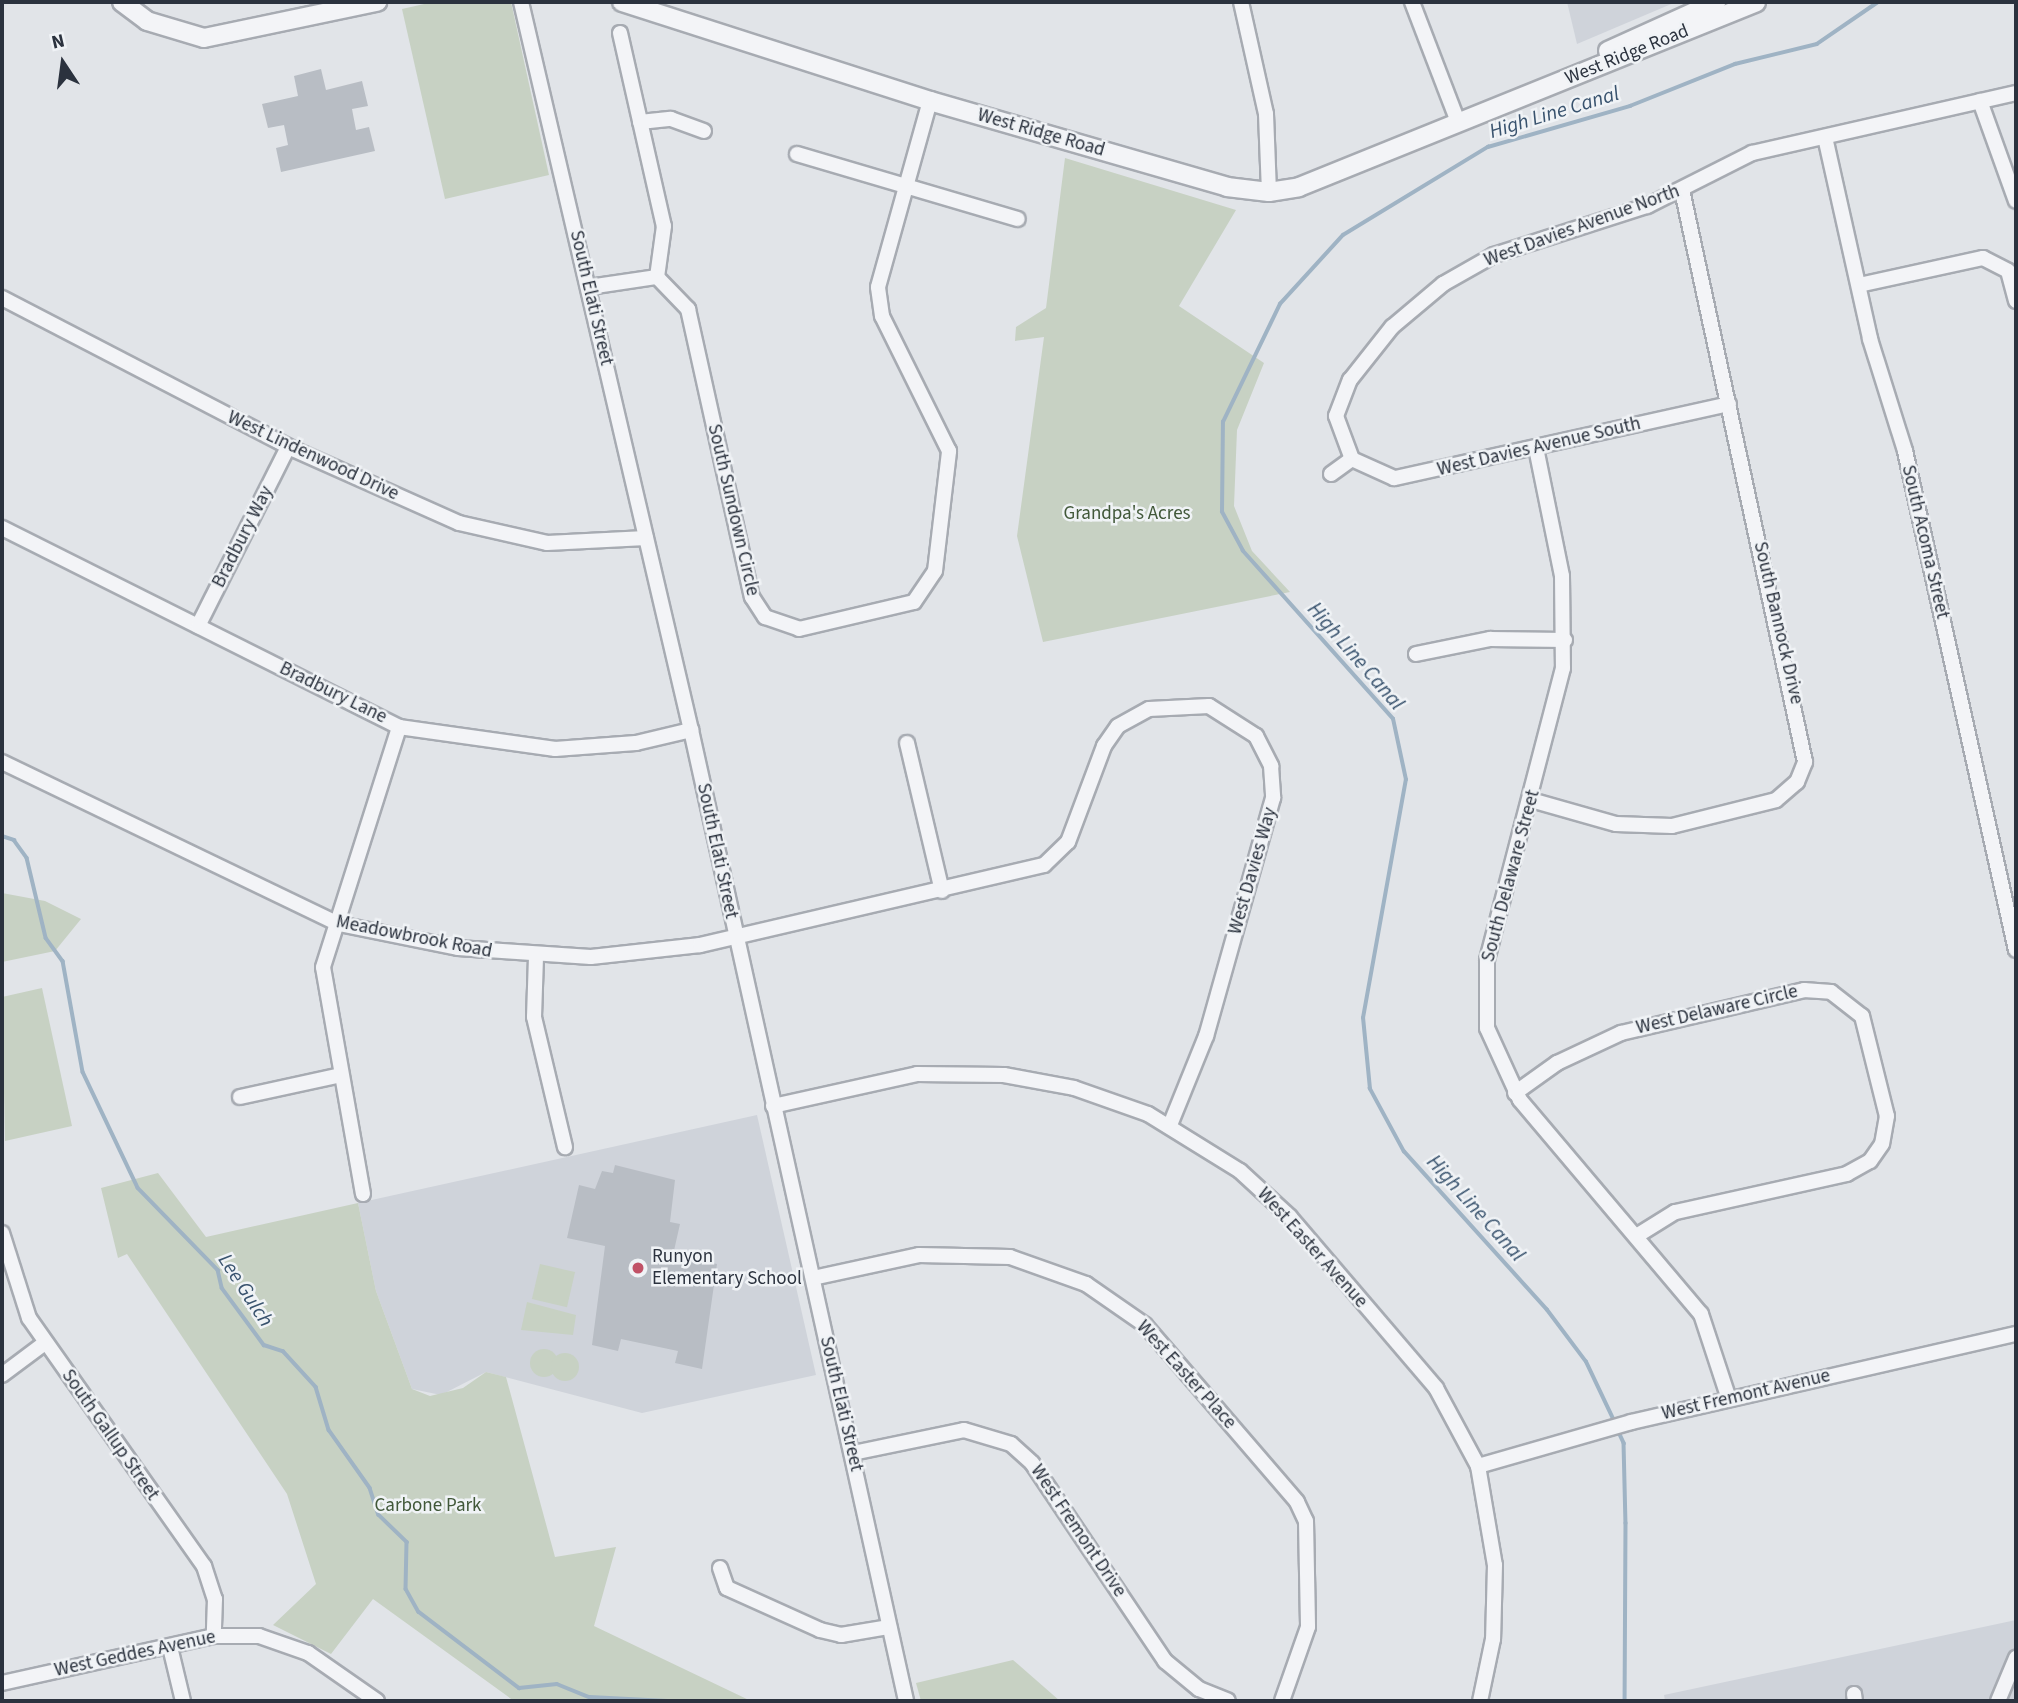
<!DOCTYPE html>
<style>
body{margin:0}
#map{position:relative;width:2018px;height:1703px;overflow:hidden;background:#e1e4e8;font-family:"Source Sans 3",sans-serif}
div>[style]{position:absolute}
[style*='--x']{left:calc(var(--x)*1px);top:calc(var(--y)*1px);width:calc(var(--w)*1px);rotate:calc(var(--a)*1deg)}
.built>*{inset:0;background:#cfd3da}
.green>*{inset:0;background:#c7d1c3;transform-origin:0 0}
.round{border-radius:50%}
.stream>*{height:3.5px;margin:-1.75px;padding:0 1.75px;transform-origin:1.75px;border-radius:1.75px;background:#9fb3c4}
.building>*{inset:0;background:#b8bdc4}
.roads{filter:drop-shadow(2px 0 #a7abb2) drop-shadow(-2px 0 #a7abb2) drop-shadow(0 2px #a7abb2) drop-shadow(0 -2px #a7abb2)}
.minor>*{height:14px;margin:-7px;padding:0 7px;transform-origin:7px;border-radius:7px;background:#f3f4f7}
.tertiary>*{height:18px;margin:-9px;padding:0 9px;transform-origin:9px;border-radius:9px;background:#f3f4f7}
.dots>*{width:19px;height:19px;translate:-50% -50%;box-sizing:border-box;border:4px solid #f0f3f6;border-radius:50%}
span{translate:-50% -50%;white-space:nowrap;text-align:center;line-height:1.15;-webkit-text-stroke:5px #f0f3f6;paint-order:stroke}
.street-label{font-size:19px;color:#2b323e}
.park-label{font-size:19px;color:#415839}
.poi-label{font-size:19px;color:#2b323e}
.left{translate:0 -50%;text-align:left}
.water-label{font-size:21px;color:#39536e;font-style:italic}
.frame{position:absolute;inset:0;border:4px solid #2b323e;pointer-events:none}
.north{position:absolute;left:28px;top:28px;width:70px;height:70px;-webkit-text-stroke:5px #f0f3f6;paint-order:stroke;rotate:347deg;font-size:19px;font-weight:700;line-height:28px;text-align:center;color:#2b323e}
.north::after{content:'';display:block;margin:auto;width:24px;height:32px;background:#2b323e;clip-path:polygon(50% 0,100% 100%,50% 72%,0 100%)}
</style>
<div id="map">
<div class="built">
<i style="clip-path:polygon(1567px 2px,1676px 2px,1577px 44px)"></i>
<i style="clip-path:polygon(757px 1115px,816px 1375px,642px 1413px,486px 1372px,441px 1395px,412px 1389px,376px 1291px,358px 1203px)"></i>
<i style="clip-path:polygon(2016px 1620px,2016px 1701px,1665px 1701px,1664px 1695px)"></i>
</div>
<div class="green">
<i style="clip-path:polygon(433px 2px,511px 2px,549px 175px,445px 199px,402px 9px)"></i>
<i style="clip-path:polygon(1065px 158px,1236px 210px,1179px 306px,1264px 363px,1237px 430px,1234px 506px,1252px 551px,1290px 592px,1043px 642px,1017px 536px,1044px 337px,1015px 341px,1016px 327px,1046px 308px)"></i>
<i style="clip-path:polygon(2px 893px,45px 901px,81px 919px,55px 951px,2px 962px)"></i>
<i style="clip-path:polygon(42px 988px,72px 1126px,5px 1141px,2px 997px)"></i>
<i style="clip-path:polygon(158px 1173px,206px 1237px,358px 1203px,376px 1291px,412px 1389px,430px 1396px,463px 1388px,486px 1372px,506px 1377px,555px 1557px,616px 1547px,594px 1626px,751px 1701px,514px 1701px,373px 1599px,331px 1654px,273px 1625px,316px 1584px,287px 1494px,127px 1254px,118px 1258px,101px 1188px)"></i>
<i style="left:540px;top:1264px;width:36px;height:36px;rotate:13deg"></i>
<i style="clip-path:polygon(527px 1302px,576px 1315px,573px 1335px,521px 1330px)"></i>
<i class="round" style="left:530px;top:1349px;width:28px;height:28px"></i>
<i class="round" style="left:551px;top:1353px;width:28px;height:28px"></i>
<i style="clip-path:polygon(1013px 1660px,1060px 1701px,921px 1701px,916px 1683px)"></i>
</div>
<div class="stream">
<i style="--x:2;--y:836;--w:13;--a:18"></i>
<i style="--x:14;--y:840;--w:22;--a:54"></i>
<i style="--x:27;--y:858;--w:82;--a:76.6"></i>
<i style="--x:46;--y:938;--w:29;--a:54"></i>
<i style="--x:63;--y:961;--w:113;--a:79.8"></i>
<i style="--x:83;--y:1072;--w:128;--a:64.6"></i>
<i style="--x:138;--y:1188;--w:115;--a:45.7"></i>
<i style="--x:218;--y:1270;--w:18;--a:77"></i>
<i style="--x:222;--y:1288;--w:71;--a:53.6"></i>
<i style="--x:264;--y:1345;--w:20;--a:18"></i>
<i style="--x:283;--y:1351;--w:49;--a:47.5"></i>
<i style="--x:316;--y:1387;--w:45;--a:73.2"></i>
<i style="--x:329;--y:1430;--w:71;--a:54.7"></i>
<i style="--x:370;--y:1488;--w:28;--a:72"></i>
<i style="--x:379;--y:1515;--w:39;--a:44"></i>
<i style="--x:407;--y:1542;--w:47;--a:91.2"></i>
<i style="--x:406;--y:1589;--w:26;--a:61"></i>
<i style="--x:419;--y:1612;--w:126;--a:37.2"></i>
<i style="--x:519;--y:1688;--w:38;--a:-6"></i>
<i style="--x:557;--y:1684;--w:35;--a:22"></i>
<i style="--x:590;--y:1697;--w:77;--a:3"></i>
<i style="--x:1614;--y:1421;--w:65;--a:-115.4"></i>
<i style="--x:1586;--y:1362;--w:65;--a:-126.9"></i>
<i style="--x:1547;--y:1310;--w:213;--a:-132.1"></i>
<i style="--x:1404;--y:1152;--w:72;--a:-118.4"></i>
<i style="--x:1370;--y:1089;--w:71;--a:-95.6"></i>
<i style="--x:1363;--y:1018;--w:242;--a:-79.8"></i>
<i style="--x:1406;--y:780;--w:62;--a:-102"></i>
<i style="--x:1393;--y:719;--w:225;--a:-131.8"></i>
<i style="--x:1243;--y:551;--w:44;--a:-118.3"></i>
<i style="--x:1222;--y:512;--w:90;--a:-89.4"></i>
<i style="--x:1223;--y:422;--w:131;--a:-64.2"></i>
<i style="--x:1280;--y:304;--w:93;--a:-47.6"></i>
<i style="--x:1343;--y:235;--w:170;--a:-31.3"></i>
<i style="--x:1488;--y:147;--w:148;--a:-16.1"></i>
<i style="--x:1630;--y:106;--w:113;--a:-21.8"></i>
<i style="--x:1735;--y:64;--w:84;--a:-13.7"></i>
<i style="--x:1817;--y:44;--w:74;--a:-34.5"></i>
<i style="--x:1617;--y:1428;--w:17;--a:65"></i>
<i style="--x:1624;--y:1443;--w:80;--a:88.6"></i>
<i style="--x:1626;--y:1523;--w:178;--a:90.3"></i>
</div>
<div class="building">
<i style="clip-path:polygon(321px 69px,326px 90px,362px 81px,368px 106px,352px 109px,356px 130px,369px 127px,375px 151px,281px 172px,276px 148px,288px 145px,284px 125px,268px 128px,262px 104px,298px 96px,294px 76px)"></i>
<i style="clip-path:polygon(615px 1165px,675px 1180px,670px 1222px,680px 1224px,673px 1255px,717px 1264px,702px 1369px,675px 1363px,678px 1351px,621px 1339px,618px 1351px,592px 1345px,605px 1246px,567px 1238px,579px 1185px,595px 1189px,602px 1171px,613px 1173px)"></i>
</div>
<div class="roads">
<div class="minor">
<i style="--x:521;--y:2;--w:748;--a:76.86"></i>
<i style="--x:691;--y:730;--w:995;--a:77.51"></i>
<i style="--x:1241;--y:2;--w:115;--a:77.4"></i>
<i style="--x:1266;--y:114;--w:78;--a:87.8"></i>
<i style="--x:1412;--y:2;--w:129;--a:69"></i>
<i style="--x:620;--y:33;--w:198;--a:77.2"></i>
<i style="--x:664;--y:226;--w:51;--a:97.8"></i>
<i style="--x:1980;--y:101;--w:106;--a:70.2"></i>
<i style="--x:640;--y:122;--w:31;--a:-6"></i>
<i style="--x:671;--y:119;--w:35;--a:20"></i>
<i style="--x:1825;--y:137;--w:207;--a:77.4"></i>
<i style="--x:1870;--y:339;--w:117;--a:72.6"></i>
<i style="--x:1905;--y:451;--w:511;--a:77.46"></i>
<i style="--x:797;--y:154;--w:230;--a:16.4"></i>
<i style="--x:1859;--y:285;--w:127;--a:-12.3"></i>
<i style="--x:1983;--y:258;--w:28;--a:27"></i>
<i style="--x:2008;--y:271;--w:31;--a:75"></i>
<i style="--x:589;--y:287;--w:69;--a:-8.4"></i>
<i style="--x:657;--y:277;--w:45;--a:45.9"></i>
<i style="--x:688;--y:309;--w:295;--a:77.5"></i>
<i style="--x:752;--y:597;--w:24;--a:57"></i>
<i style="--x:765;--y:617;--w:36;--a:19"></i>
<i style="--x:799;--y:629;--w:118;--a:-13.2"></i>
<i style="--x:914;--y:602;--w:37;--a:-56"></i>
<i style="--x:935;--y:571;--w:121;--a:-83.3"></i>
<i style="--x:949;--y:451;--w:151;--a:-116.4"></i>
<i style="--x:882;--y:316;--w:29;--a:-98"></i>
<i style="--x:878;--y:287;--w:193;--a:-74.4"></i>
<i style="--x:2;--y:298;--w:328;--a:27.4"></i>
<i style="--x:293;--y:449;--w:182;--a:24"></i>
<i style="--x:459;--y:523;--w:90;--a:12.8"></i>
<i style="--x:547;--y:543;--w:99;--a:-2.9"></i>
<i style="--x:1729;--y:404;--w:343;--a:167.5"></i>
<i style="--x:1394;--y:478;--w:46;--a:-155.7"></i>
<i style="--x:1352;--y:459;--w:46;--a:-110.4"></i>
<i style="--x:1336;--y:416;--w:39;--a:-69"></i>
<i style="--x:1350;--y:380;--w:68;--a:-51.6"></i>
<i style="--x:1392;--y:327;--w:67;--a:-40.1"></i>
<i style="--x:1443;--y:284;--w:59;--a:-29.6"></i>
<i style="--x:1494;--y:255;--w:161;--a:-17.8"></i>
<i style="--x:1647;--y:206;--w:118;--a:-26.8"></i>
<i style="--x:1752;--y:153;--w:271;--a:-12.8"></i>
<i style="--x:1536;--y:448;--w:131;--a:78.5"></i>
<i style="--x:1562;--y:576;--w:92;--a:89.4"></i>
<i style="--x:1563;--y:668;--w:302;--a:104.6"></i>
<i style="--x:1487;--y:960;--w:68;--a:90"></i>
<i style="--x:1487;--y:1028;--w:79;--a:65.4"></i>
<i style="--x:1520;--y:1100;--w:280;--a:49.8"></i>
<i style="--x:1701;--y:1314;--w:89;--a:71.8"></i>
<i style="--x:1331;--y:474;--w:26;--a:-36"></i>
<i style="--x:2;--y:528;--w:444;--a:26.6"></i>
<i style="--x:399;--y:727;--w:158;--a:8"></i>
<i style="--x:555;--y:749;--w:81;--a:-4.2"></i>
<i style="--x:636;--y:743;--w:57;--a:-13.3"></i>
<i style="--x:198;--y:626;--w:200;--a:-63.3"></i>
<i style="--x:1416;--y:654;--w:76;--a:-11.5"></i>
<i style="--x:1490;--y:639;--w:75;--a:0.8"></i>
<i style="--x:907;--y:743;--w:152;--a:76.7"></i>
<i style="--x:2;--y:762;--w:374;--a:25.7"></i>
<i style="--x:339;--y:924;--w:121;--a:11.4"></i>
<i style="--x:458;--y:948;--w:133;--a:3.9"></i>
<i style="--x:591;--y:957;--w:110;--a:-6.3"></i>
<i style="--x:700;--y:945;--w:353;--a:-13.1"></i>
<i style="--x:1044;--y:865;--w:33;--a:-44"></i>
<i style="--x:1068;--y:842;--w:103;--a:-69.4"></i>
<i style="--x:1104;--y:746;--w:24;--a:-55"></i>
<i style="--x:1118;--y:726;--w:35;--a:-29"></i>
<i style="--x:1149;--y:709;--w:60;--a:-2.9"></i>
<i style="--x:1209;--y:706;--w:56;--a:32.6"></i>
<i style="--x:1256;--y:736;--w:34;--a:63"></i>
<i style="--x:1271;--y:766;--w:32;--a:86"></i>
<i style="--x:1273;--y:798;--w:247;--a:105.7"></i>
<i style="--x:1206;--y:1036;--w:96;--a:112"></i>
<i style="--x:1531;--y:800;--w:88;--a:15.8"></i>
<i style="--x:1616;--y:824;--w:56;--a:2"></i>
<i style="--x:1672;--y:826;--w:107;--a:-14"></i>
<i style="--x:1776;--y:800;--w:28;--a:-41"></i>
<i style="--x:1797;--y:782;--w:22;--a:-68"></i>
<i style="--x:1805;--y:762;--w:585;--a:-102.14"></i>
<i style="--x:536;--y:957;--w:60;--a:91.9"></i>
<i style="--x:534;--y:1017;--w:134;--a:76.6"></i>
<i style="--x:1515;--y:1093;--w:52;--a:-35.5"></i>
<i style="--x:1557;--y:1063;--w:71;--a:-25.1"></i>
<i style="--x:1621;--y:1033;--w:188;--a:-13.2"></i>
<i style="--x:1804;--y:990;--w:27;--a:4"></i>
<i style="--x:1831;--y:992;--w:39;--a:38"></i>
<i style="--x:1862;--y:1016;--w:103;--a:76"></i>
<i style="--x:1887;--y:1116;--w:28;--a:100"></i>
<i style="--x:1882;--y:1144;--w:21;--a:125"></i>
<i style="--x:1870;--y:1161;--w:26;--a:151"></i>
<i style="--x:1847;--y:1174;--w:176;--a:167.5"></i>
<i style="--x:1675;--y:1212;--w:44;--a:148.1"></i>
<i style="--x:240;--y:1097;--w:103;--a:-12.3"></i>
<i style="--x:773;--y:1106;--w:148;--a:-12.5"></i>
<i style="--x:917;--y:1074;--w:87;--a:0.7"></i>
<i style="--x:1004;--y:1075;--w:71;--a:10.5"></i>
<i style="--x:1074;--y:1088;--w:78;--a:19.4"></i>
<i style="--x:1148;--y:1114;--w:108;--a:31.8"></i>
<i style="--x:1240;--y:1171;--w:68;--a:42.6"></i>
<i style="--x:1290;--y:1217;--w:225;--a:49.5"></i>
<i style="--x:1436;--y:1388;--w:89;--a:61.7"></i>
<i style="--x:1478;--y:1466;--w:100;--a:80.3"></i>
<i style="--x:1495;--y:1565;--w:74;--a:91.5"></i>
<i style="--x:1493;--y:1639;--w:63;--a:101.8"></i>
<i style="--x:363;--y:1194;--w:230;--a:-100"></i>
<i style="--x:323;--y:967;--w:252;--a:-72.4"></i>
<i style="--x:2;--y:1233;--w:89;--a:72.4"></i>
<i style="--x:29;--y:1318;--w:304;--a:54.8"></i>
<i style="--x:204;--y:1566;--w:35;--a:72"></i>
<i style="--x:215;--y:1599;--w:37;--a:92"></i>
<i style="--x:813;--y:1278;--w:108;--a:-12.2"></i>
<i style="--x:919;--y:1255;--w:91;--a:1.3"></i>
<i style="--x:1010;--y:1257;--w:81;--a:19.6"></i>
<i style="--x:1086;--y:1284;--w:72;--a:34.8"></i>
<i style="--x:1145;--y:1325;--w:233;--a:49.3"></i>
<i style="--x:1297;--y:1502;--w:21;--a:65"></i>
<i style="--x:1306;--y:1521;--w:106;--a:88.9"></i>
<i style="--x:1308;--y:1627;--w:78;--a:109.4"></i>
<i style="--x:2;--y:1375;--w:54;--a:-36.7"></i>
<i style="--x:853;--y:1453;--w:113;--a:-11.7"></i>
<i style="--x:964;--y:1430;--w:49;--a:16.6"></i>
<i style="--x:1011;--y:1444;--w:28;--a:42"></i>
<i style="--x:1032;--y:1463;--w:239;--a:56.1"></i>
<i style="--x:1165;--y:1661;--w:44;--a:39.5"></i>
<i style="--x:1199;--y:1689;--w:31;--a:22"></i>
<i style="--x:1478;--y:1466;--w:159;--a:-16"></i>
<i style="--x:1631;--y:1422;--w:395;--a:-12.9"></i>
<i style="--x:720;--y:1568;--w:21;--a:71"></i>
<i style="--x:727;--y:1588;--w:102;--a:24.3"></i>
<i style="--x:820;--y:1630;--w:22;--a:13"></i>
<i style="--x:841;--y:1635;--w:49;--a:-9.5"></i>
<i style="--x:170;--y:1647;--w:56;--a:76.5"></i>
<i style="--x:2;--y:1683;--w:217;--a:-12.5"></i>
<i style="--x:214;--y:1636;--w:45;--a:0"></i>
<i style="--x:259;--y:1636;--w:52;--a:19.1"></i>
<i style="--x:308;--y:1653;--w:84;--a:34.8"></i>
<i style="--x:1854;--y:1694;--w:7;--a:82"></i>
<i style="--x:1998;--y:1701;--w:47;--a:-67.3"></i>
</div>
<div class="tertiary">
<i style="--x:122;--y:2;--w:31;--a:37"></i>
<i style="--x:147;--y:21;--w:59;--a:16.6"></i>
<i style="--x:204;--y:38;--w:177;--a:-11.8"></i>
<i style="--x:622;--y:2;--w:324;--a:17.8"></i>
<i style="--x:930;--y:101;--w:309;--a:16.1"></i>
<i style="--x:1227;--y:187;--w:42;--a:6.8"></i>
<i style="--x:1269;--y:192;--w:30;--a:-9"></i>
<i style="--x:1299;--y:187;--w:493;--a:-22"></i>
<i style="--x:1608;--y:51;--w:119;--a:-24.4"></i>
</div>
</div>
<div class="dots">
<i style="left:638px;top:1268px;background:#c15267"></i>
</div>
<div class="street-label">
<span style="left:1627px;top:55px;rotate:-22deg">West Ridge Road</span>
<span style="left:1041px;top:133px;rotate:16deg">West Ridge Road</span>
<span style="left:1582px;top:226px;rotate:-20deg">West Davies Avenue North</span>
<span style="left:591px;top:298px;rotate:77deg">South Elati Street</span>
<span style="left:1539px;top:447px;rotate:-13deg">West Davies Avenue South</span>
<span style="left:313px;top:456px;rotate:25deg">West Lindenwood Drive</span>
<span style="left:733px;top:510px;rotate:77deg">South Sundown Circle</span>
<span style="left:243px;top:537px;rotate:-63deg">Bradbury Way</span>
<span style="left:1925px;top:542px;rotate:77deg">South Acoma Street</span>
<span style="left:1778px;top:623px;rotate:77deg">South Bannock Drive</span>
<span style="left:333px;top:693px;rotate:26deg">Bradbury Lane</span>
<span style="left:717px;top:851px;rotate:78deg">South Elati Street</span>
<span style="left:1253px;top:871px;rotate:-74deg">West Davies Way</span>
<span style="left:1511px;top:876px;rotate:-75deg">South Delaware Street</span>
<span style="left:414px;top:937px;rotate:11deg">Meadowbrook Road</span>
<span style="left:1717px;top:1010px;rotate:-13deg">West Delaware Circle</span>
<span style="left:1312px;top:1248px;rotate:48deg">West Easter Avenue</span>
<span style="left:1186px;top:1375px;rotate:48deg">West Easter Place</span>
<span style="left:1746px;top:1395px;rotate:-13deg">West Fremont Avenue</span>
<span style="left:841px;top:1404px;rotate:77deg">South Elati Street</span>
<span style="left:110px;top:1435px;rotate:55deg">South Gallup Street</span>
<span style="left:1078px;top:1531px;rotate:56deg">West Fremont Drive</span>
<span style="left:135px;top:1654px;rotate:-12deg">West Geddes Avenue</span>
</div>
<div class="park-label">
<span style="left:1127px;top:514px">Grandpa's Acres</span>
<span style="left:428px;top:1506px">Carbone Park</span>
</div>
<div class="poi-label">
<span class="left" style="left:652px;top:1268px">Runyon<br>Elementary School</span>
</div>
<div class="water-label">
<span style="left:1554px;top:112px;rotate:-17deg">High Line Canal</span>
<span style="left:1356px;top:656px;rotate:49deg">High Line Canal</span>
<span style="left:1476px;top:1208px;rotate:48deg">High Line Canal</span>
<span style="left:246px;top:1290px;rotate:57deg">Lee Gulch</span>
</div>
<div class="frame"></div>
<div class="north">N</div>
</div>
